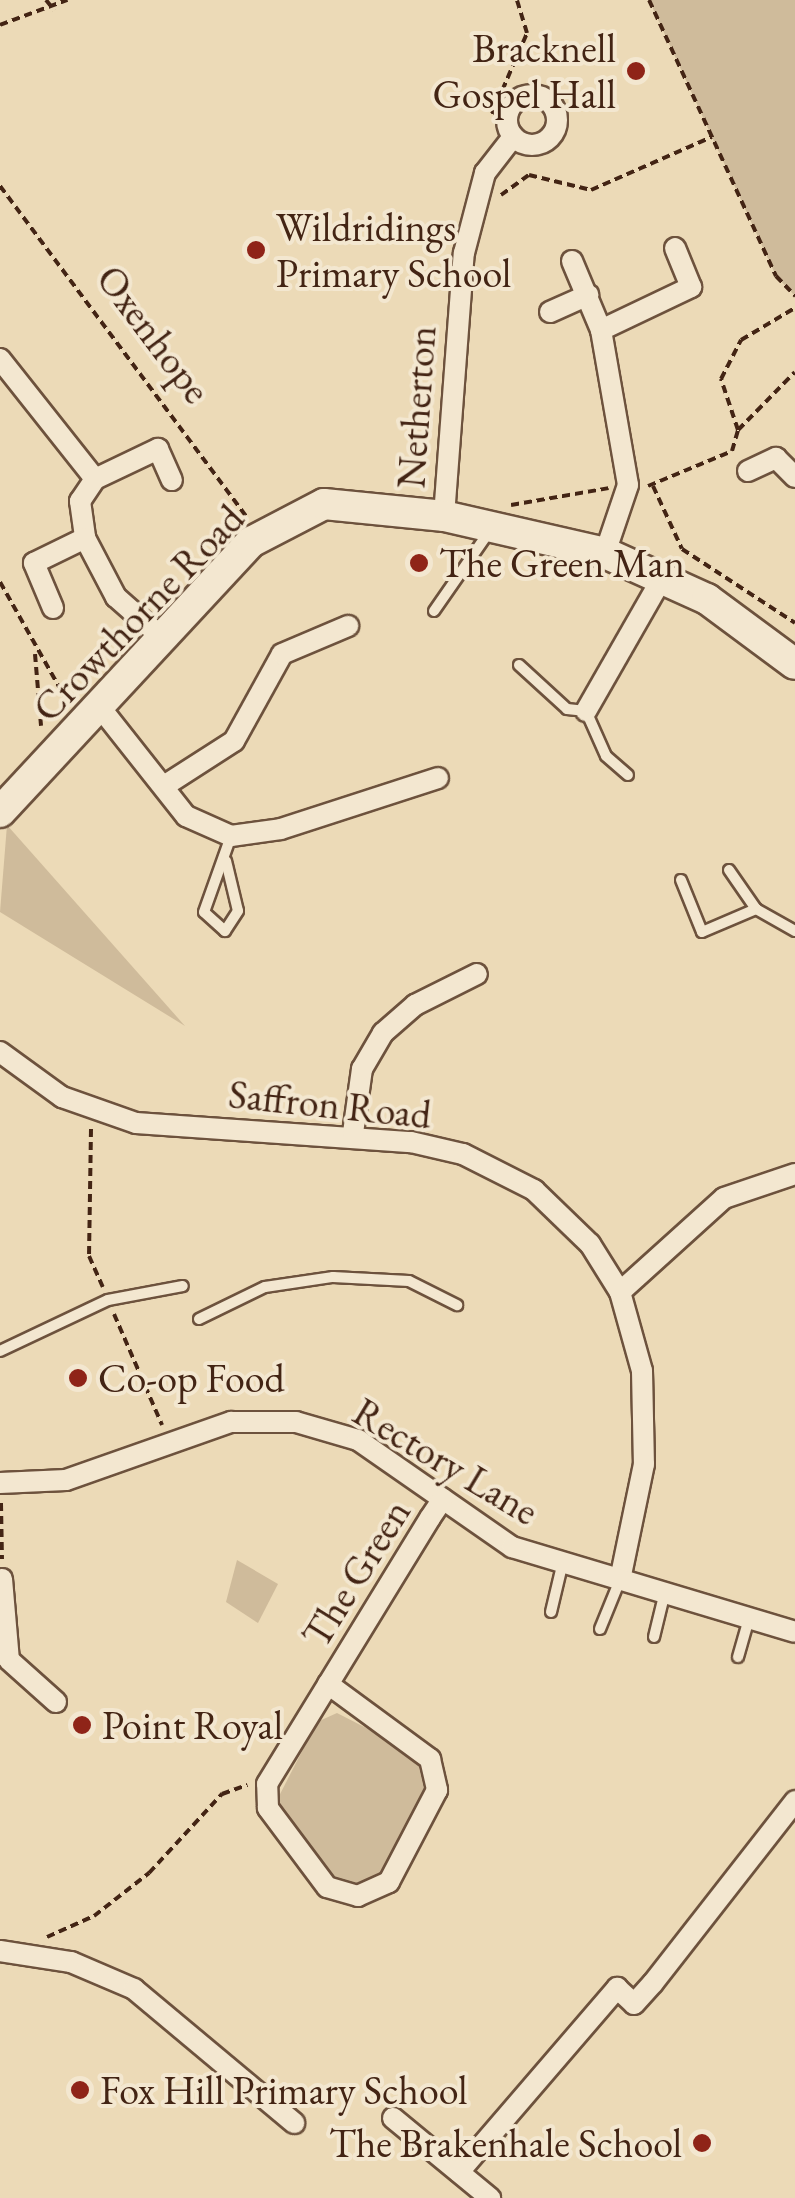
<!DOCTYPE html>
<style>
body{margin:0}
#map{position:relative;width:795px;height:2198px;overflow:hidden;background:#ecdab7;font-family:"EB Garamond",serif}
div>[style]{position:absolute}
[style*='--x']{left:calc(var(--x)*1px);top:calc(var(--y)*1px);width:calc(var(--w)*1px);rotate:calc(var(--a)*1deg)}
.green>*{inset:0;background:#cfbb9b}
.path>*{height:4px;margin-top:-2px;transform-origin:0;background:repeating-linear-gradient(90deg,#432414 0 8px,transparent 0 13px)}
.roads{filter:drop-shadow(2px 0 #6d523d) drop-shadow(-2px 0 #6d523d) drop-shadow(0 2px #6d523d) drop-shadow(0 -2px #6d523d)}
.lane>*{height:10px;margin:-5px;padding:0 5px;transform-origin:5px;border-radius:5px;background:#f3e7d0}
.street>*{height:20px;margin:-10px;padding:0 10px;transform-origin:10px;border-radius:10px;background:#f3e7d0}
.street>.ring{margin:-10px;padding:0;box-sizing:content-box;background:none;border:20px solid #f3e7d0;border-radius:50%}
.secondary>*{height:30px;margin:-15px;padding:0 15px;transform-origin:15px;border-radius:15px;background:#f3e7d0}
.dots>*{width:28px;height:28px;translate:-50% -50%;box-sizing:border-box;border:5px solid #f3e7d0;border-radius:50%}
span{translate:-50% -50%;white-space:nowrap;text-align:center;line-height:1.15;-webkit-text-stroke:8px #f3e7d0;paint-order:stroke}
.poi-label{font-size:40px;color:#432414}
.right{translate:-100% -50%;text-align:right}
.left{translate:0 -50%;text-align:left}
.street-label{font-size:40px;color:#432414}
</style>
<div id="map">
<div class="green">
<i style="clip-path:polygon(649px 0,795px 0,795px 296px,776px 276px)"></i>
<i style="clip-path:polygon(7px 825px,185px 1026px,0 912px)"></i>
<i style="clip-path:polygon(237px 1560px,278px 1584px,258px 1623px,226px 1602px)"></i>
<i style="clip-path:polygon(337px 1713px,417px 1754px,433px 1782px,390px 1873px,359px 1891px,328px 1872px,277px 1800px,317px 1722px)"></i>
</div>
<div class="path">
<i style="--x:46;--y:0;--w:13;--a:51"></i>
<i style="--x:649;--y:0;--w:304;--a:65.3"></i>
<i style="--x:776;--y:276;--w:28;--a:46"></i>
<i style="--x:0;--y:25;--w:72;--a:-20.5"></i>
<i style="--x:492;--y:114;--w:88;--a:-66.6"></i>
<i style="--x:527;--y:33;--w:34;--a:-107"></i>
<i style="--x:0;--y:186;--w:412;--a:53.3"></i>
<i style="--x:501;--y:195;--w:34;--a:-36"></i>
<i style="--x:529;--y:175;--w:64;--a:13.6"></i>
<i style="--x:591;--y:190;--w:132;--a:-23.7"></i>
<i style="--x:738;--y:430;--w:54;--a:-108.4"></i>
<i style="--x:721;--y:379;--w:44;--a:-62.9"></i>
<i style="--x:741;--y:340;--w:63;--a:-30.7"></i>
<i style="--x:648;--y:486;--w:91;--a:-22.6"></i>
<i style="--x:732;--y:451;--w:22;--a:-74"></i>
<i style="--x:738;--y:430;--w:81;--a:-45.5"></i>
<i style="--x:653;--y:486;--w:69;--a:65.3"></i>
<i style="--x:682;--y:549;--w:135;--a:33.2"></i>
<i style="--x:511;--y:505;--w:99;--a:-9.8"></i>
<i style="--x:0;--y:582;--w:134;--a:60.6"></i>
<i style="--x:35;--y:654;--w:72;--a:85.2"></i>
<i style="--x:91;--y:1129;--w:127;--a:90.9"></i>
<i style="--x:89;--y:1256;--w:34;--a:66"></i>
<i style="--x:114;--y:1314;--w:121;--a:66.6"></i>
<i style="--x:1;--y:1503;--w:56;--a:89"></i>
<i style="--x:47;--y:1937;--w:51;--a:-24.1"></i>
<i style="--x:94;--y:1916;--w:70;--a:-38"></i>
<i style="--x:149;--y:1873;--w:108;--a:-47.3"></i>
<i style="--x:222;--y:1794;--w:27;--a:-20"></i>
</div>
<div class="roads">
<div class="lane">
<i style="--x:434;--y:611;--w:96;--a:-55.2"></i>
<i style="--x:519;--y:665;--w:65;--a:42.5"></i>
<i style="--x:567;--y:709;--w:19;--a:6"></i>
<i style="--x:586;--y:711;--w:49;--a:66"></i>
<i style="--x:606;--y:756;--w:29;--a:41"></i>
<i style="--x:226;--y:861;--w:51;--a:76.5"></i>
<i style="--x:238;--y:911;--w:24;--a:123"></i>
<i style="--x:225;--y:931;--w:28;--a:-138"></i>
<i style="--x:204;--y:912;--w:81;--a:-70.4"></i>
<i style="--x:729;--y:870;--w:47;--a:55.3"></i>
<i style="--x:756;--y:909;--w:45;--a:29.4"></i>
<i style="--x:681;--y:880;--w:56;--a:68"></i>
<i style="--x:702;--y:932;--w:59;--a:-23.1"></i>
<i style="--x:199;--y:1319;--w:73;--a:-25.9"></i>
<i style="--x:265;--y:1287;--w:69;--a:-8.4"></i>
<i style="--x:333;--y:1277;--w:76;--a:3"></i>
<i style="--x:409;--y:1281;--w:54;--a:26.6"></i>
<i style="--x:0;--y:1351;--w:119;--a:-25.3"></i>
<i style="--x:108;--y:1300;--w:76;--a:-10.6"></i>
<i style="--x:551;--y:1612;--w:47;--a:-76.6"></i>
<i style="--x:600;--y:1629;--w:53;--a:-67.8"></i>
<i style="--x:654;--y:1637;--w:46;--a:-76.3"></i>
<i style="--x:738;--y:1657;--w:40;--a:-74"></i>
</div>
<div class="street">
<i class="ring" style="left:507px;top:95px;width:30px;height:30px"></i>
<i style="--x:572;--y:261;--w:75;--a:67.2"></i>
<i style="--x:601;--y:330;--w:157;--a:80.1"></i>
<i style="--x:628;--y:485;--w:72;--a:108.7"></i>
<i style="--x:550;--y:312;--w:42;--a:-24.1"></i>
<i style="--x:601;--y:330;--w:100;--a:-25.5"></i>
<i style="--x:691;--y:287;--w:42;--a:-112.3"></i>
<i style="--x:0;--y:359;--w:153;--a:51.6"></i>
<i style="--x:95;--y:479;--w:27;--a:124"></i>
<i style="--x:80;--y:501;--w:37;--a:82"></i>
<i style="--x:85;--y:538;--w:67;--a:62.3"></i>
<i style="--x:116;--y:597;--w:65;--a:41.3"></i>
<i style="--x:748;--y:471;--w:31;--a:-25"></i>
<i style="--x:776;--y:458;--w:27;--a:45"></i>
<i style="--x:95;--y:479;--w:70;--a:-25.5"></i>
<i style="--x:158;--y:449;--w:34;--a:66"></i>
<i style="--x:444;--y:516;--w:264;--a:-85.7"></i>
<i style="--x:464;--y:253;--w:83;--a:-75.3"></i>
<i style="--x:485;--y:173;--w:46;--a:-52.1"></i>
<i style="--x:53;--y:608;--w:49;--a:-112.9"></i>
<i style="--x:34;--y:563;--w:57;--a:-26.1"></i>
<i style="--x:103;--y:711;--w:134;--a:51.7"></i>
<i style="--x:186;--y:816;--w:49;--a:24"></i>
<i style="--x:231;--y:836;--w:50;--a:-8"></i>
<i style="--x:281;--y:829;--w:165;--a:-18"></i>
<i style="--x:586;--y:711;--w:157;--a:-60.2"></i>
<i style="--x:164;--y:786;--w:83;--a:-32.7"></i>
<i style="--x:234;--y:741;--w:99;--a:-61.1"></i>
<i style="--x:282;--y:654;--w:72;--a:-23"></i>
<i style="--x:0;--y:1052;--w:77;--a:36"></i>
<i style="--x:62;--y:1097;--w:78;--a:19.4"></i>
<i style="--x:136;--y:1123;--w:276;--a:4"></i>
<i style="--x:411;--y:1142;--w:53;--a:13"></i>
<i style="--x:463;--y:1154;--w:80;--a:26.9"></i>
<i style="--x:534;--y:1190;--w:78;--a:44"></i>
<i style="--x:590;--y:1244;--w:57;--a:58"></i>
<i style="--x:620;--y:1292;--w:82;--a:74.4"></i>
<i style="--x:642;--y:1371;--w:93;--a:88.8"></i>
<i style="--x:644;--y:1464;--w:118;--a:101.7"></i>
<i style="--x:353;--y:1133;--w:65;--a:-82"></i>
<i style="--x:362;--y:1069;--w:42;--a:-59.7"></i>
<i style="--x:383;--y:1033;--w:43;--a:-41.2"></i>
<i style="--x:415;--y:1005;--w:69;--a:-26.6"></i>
<i style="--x:620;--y:1292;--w:140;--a:-42.1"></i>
<i style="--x:724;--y:1198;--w:75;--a:-18.7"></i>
<i style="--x:0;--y:1483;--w:66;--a:-2.6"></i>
<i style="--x:66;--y:1480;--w:175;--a:-19.4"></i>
<i style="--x:231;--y:1422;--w:65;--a:0"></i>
<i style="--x:296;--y:1422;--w:65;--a:16.2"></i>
<i style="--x:358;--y:1440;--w:188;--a:34.8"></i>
<i style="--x:512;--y:1547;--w:295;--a:16.7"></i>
<i style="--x:2;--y:1579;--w:81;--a:85.1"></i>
<i style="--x:9;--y:1660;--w:63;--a:41.8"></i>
<i style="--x:328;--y:1684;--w:127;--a:36.3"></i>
<i style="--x:430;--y:1759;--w:32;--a:77"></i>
<i style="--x:437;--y:1790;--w:104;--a:117.6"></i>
<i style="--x:389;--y:1882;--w:34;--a:156"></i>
<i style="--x:358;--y:1896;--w:32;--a:-164"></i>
<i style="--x:327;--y:1887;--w:99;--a:-126.8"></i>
<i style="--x:268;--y:1808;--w:24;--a:-92"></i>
<i style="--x:267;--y:1784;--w:312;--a:-58.5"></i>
<i style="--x:430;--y:1518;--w:23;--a:-56"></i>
<i style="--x:0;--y:1951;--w:72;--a:8.8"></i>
<i style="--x:71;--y:1962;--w:69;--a:23.2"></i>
<i style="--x:134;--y:1989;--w:209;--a:39.9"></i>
<i style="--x:393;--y:2118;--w:126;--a:39.5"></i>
<i style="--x:459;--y:2172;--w:243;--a:-49.3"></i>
<i style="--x:617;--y:1988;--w:23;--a:43"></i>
<i style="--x:634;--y:2004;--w:28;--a:-48"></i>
<i style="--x:653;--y:1983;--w:231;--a:-52"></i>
</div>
<div class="secondary">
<i style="--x:0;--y:812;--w:369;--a:-47.1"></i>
<i style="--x:251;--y:542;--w:82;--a:-27.5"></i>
<i style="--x:324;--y:504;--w:121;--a:5.7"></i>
<i style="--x:444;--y:516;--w:165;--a:12.9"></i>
<i style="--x:605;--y:553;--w:112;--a:24.3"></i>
<i style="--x:707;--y:599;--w:109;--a:36.5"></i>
</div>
</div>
<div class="dots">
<i style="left:636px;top:71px;background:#8f2418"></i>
<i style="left:256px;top:250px;background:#8f2418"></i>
<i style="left:419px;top:563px;background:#8f2418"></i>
<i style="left:78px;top:1378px;background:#8f2418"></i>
<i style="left:82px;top:1725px;background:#8f2418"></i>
<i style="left:80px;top:2090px;background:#8f2418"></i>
<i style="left:702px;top:2143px;background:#8f2418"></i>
</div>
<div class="poi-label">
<span class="right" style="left:616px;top:71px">Bracknell<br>Gospel Hall</span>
<span class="left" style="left:276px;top:250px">Wildridings<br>Primary School</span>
<span class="left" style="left:439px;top:563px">The Green Man</span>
<span class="left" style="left:98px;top:1378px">Co-op Food</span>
<span class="left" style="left:102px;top:1725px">Point Royal</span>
<span class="left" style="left:100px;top:2090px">Fox Hill Primary School</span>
<span class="right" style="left:682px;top:2143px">The Brakenhale School</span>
</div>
<div class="street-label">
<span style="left:154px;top:334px;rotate:53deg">Oxenhope</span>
<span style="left:416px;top:407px;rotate:-86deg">Netherton</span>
<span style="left:138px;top:613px;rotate:-46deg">Crowthorne Road</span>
<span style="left:330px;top:1104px;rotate:6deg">Saffron Road</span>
<span style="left:446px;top:1461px;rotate:31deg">Rectory Lane</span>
<span style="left:356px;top:1573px;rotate:-58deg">The Green</span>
</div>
</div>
